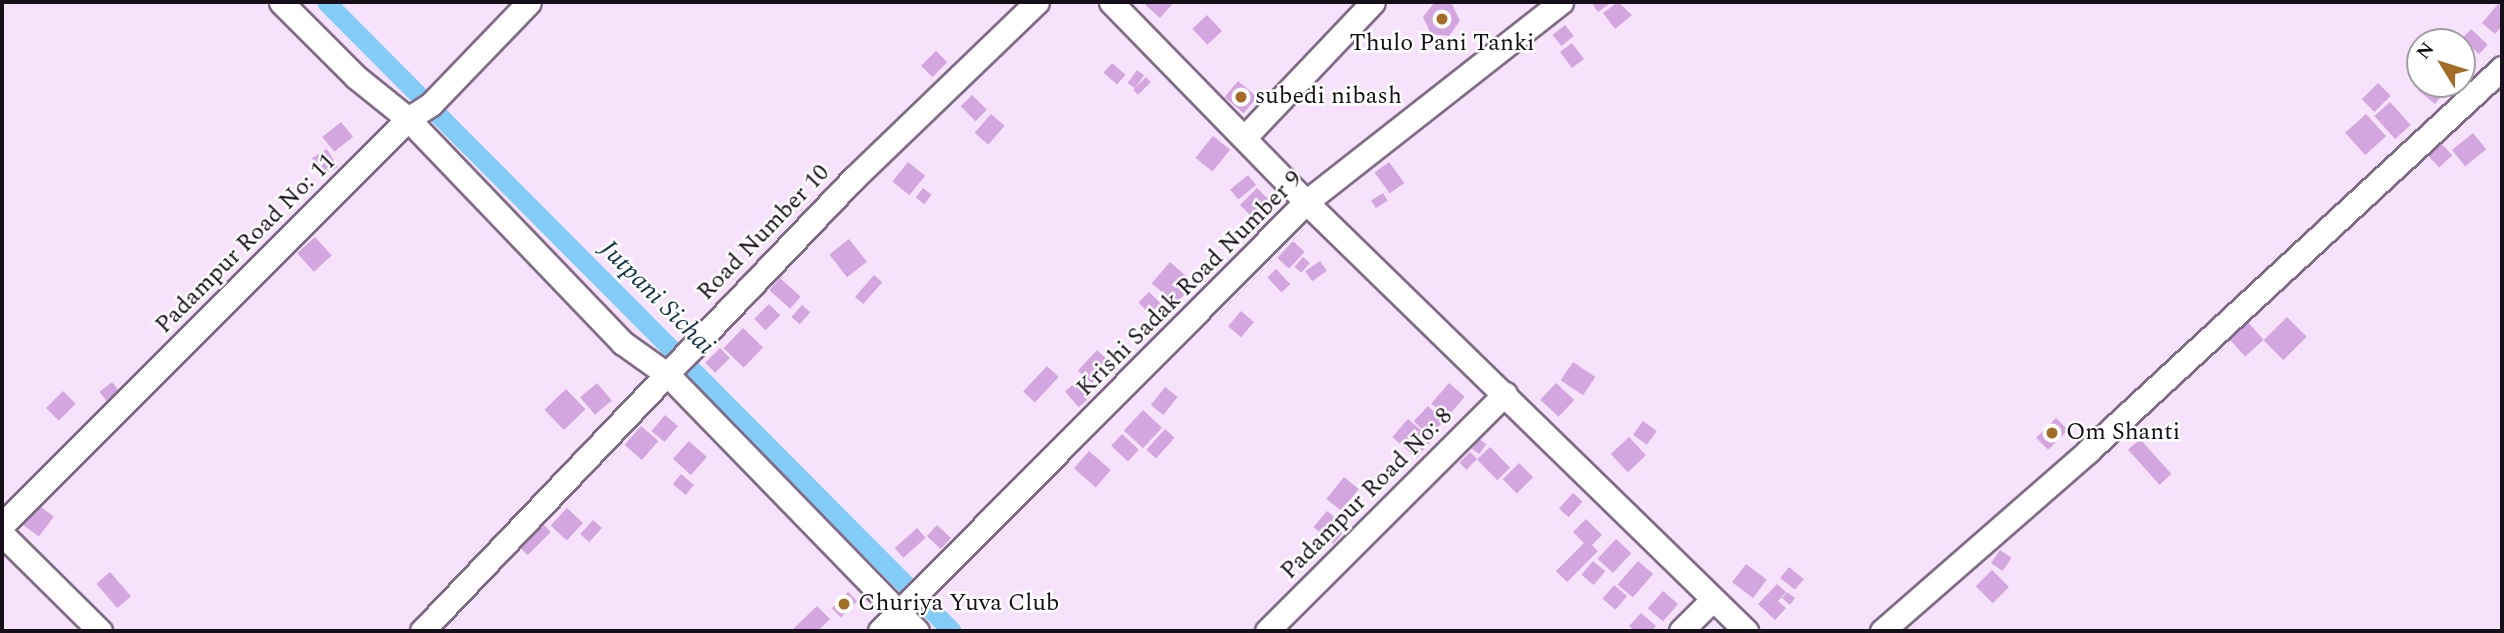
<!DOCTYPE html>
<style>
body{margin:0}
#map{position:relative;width:2504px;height:633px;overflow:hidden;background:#f6e3fb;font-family:Spectral,serif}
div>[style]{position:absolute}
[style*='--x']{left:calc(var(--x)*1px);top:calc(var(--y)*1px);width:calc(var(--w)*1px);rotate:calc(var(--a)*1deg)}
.canal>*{height:19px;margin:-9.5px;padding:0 9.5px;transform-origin:9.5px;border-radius:9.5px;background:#83ccf7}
.building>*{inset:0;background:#d3a6e0;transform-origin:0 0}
.roads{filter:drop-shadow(2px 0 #816c87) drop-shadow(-2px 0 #816c87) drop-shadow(0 2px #816c87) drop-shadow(0 -2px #816c87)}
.minor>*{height:23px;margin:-11.5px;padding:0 11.5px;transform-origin:11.5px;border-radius:11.5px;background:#fff}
.dots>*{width:19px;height:19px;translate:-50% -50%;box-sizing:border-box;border:4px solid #fff;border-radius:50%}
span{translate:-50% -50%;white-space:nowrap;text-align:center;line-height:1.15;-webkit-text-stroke:5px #fff;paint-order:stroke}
.poi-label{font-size:24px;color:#160e18}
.left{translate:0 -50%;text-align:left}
.street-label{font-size:24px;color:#160e18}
.water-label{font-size:26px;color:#143547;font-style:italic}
.frame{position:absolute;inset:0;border:4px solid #160e18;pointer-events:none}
.north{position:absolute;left:2406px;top:28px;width:70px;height:70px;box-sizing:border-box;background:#fff;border:2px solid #a29fa3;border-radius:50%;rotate:308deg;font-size:19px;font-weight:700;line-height:28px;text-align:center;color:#160e18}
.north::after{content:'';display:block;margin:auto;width:24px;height:32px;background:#a26d26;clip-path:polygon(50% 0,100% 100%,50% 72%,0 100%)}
</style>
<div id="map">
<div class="canal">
<i style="--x:326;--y:2;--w:887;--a:45.14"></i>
</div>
<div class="building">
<i style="clip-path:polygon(1142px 2px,1174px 2px,1160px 18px)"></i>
<i style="clip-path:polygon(1591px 2px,1612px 2px,1598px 12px)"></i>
<i style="clip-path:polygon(1618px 2px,1632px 15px,1615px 29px,1603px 13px)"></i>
<i style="clip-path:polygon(1434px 3px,1452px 4px,1460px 21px,1449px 36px,1431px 34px,1423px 17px)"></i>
<i style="clip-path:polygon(2499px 3px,2502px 26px,2495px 34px,2482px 23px)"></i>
<i style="left:1207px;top:15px;width:22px;height:20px;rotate:47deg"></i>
<i style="left:1565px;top:25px;width:14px;height:16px;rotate:51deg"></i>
<i style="left:2471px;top:29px;width:23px;height:13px;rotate:43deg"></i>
<i style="left:1572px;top:43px;width:20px;height:15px;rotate:53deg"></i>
<i style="left:936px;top:51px;width:16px;height:21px;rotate:45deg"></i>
<i style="clip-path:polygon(2462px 54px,2474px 64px,2462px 79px)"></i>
<i style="left:1112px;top:63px;width:18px;height:13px;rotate:41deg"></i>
<i style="left:1137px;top:70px;width:9px;height:16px;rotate:36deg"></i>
<i style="left:1146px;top:77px;width:7px;height:18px;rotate:45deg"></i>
<i style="left:1238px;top:81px;width:25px;height:21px;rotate:40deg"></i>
<i style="left:2378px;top:83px;width:18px;height:23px;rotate:45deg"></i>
<i style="clip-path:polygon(2423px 84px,2448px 84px,2450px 85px,2435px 104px,2418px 90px)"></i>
<i style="left:972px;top:95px;width:21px;height:16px;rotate:45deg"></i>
<i style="left:2390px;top:102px;width:31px;height:21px;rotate:48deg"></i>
<i style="left:991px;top:114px;width:18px;height:25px;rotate:41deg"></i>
<i style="left:2366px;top:114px;width:30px;height:28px;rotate:48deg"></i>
<i style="left:341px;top:122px;width:19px;height:24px;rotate:51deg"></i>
<i style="left:2473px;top:133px;width:21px;height:27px;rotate:51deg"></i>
<i style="left:1213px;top:136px;width:22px;height:28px;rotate:39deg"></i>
<i style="left:2440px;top:142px;width:18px;height:18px;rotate:47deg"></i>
<i style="left:327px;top:149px;width:21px;height:18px;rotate:59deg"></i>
<i style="left:908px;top:162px;width:22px;height:25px;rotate:39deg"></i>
<i style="left:1389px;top:162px;width:26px;height:18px;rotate:54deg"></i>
<i style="left:1248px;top:175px;width:13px;height:23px;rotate:51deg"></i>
<i style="left:923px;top:188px;width:11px;height:12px;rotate:38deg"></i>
<i style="left:1257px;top:188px;width:24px;height:24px;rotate:45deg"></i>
<i style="left:1383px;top:193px;width:9px;height:14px;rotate:58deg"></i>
<i style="left:315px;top:237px;width:25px;height:24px;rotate:48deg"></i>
<i style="left:849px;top:239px;width:29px;height:25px;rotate:52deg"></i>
<i style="left:1293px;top:241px;width:16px;height:23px;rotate:43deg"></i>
<i style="left:1303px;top:257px;width:9px;height:13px;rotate:41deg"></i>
<i style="left:1320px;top:261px;width:12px;height:18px;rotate:55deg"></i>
<i style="left:1170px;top:262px;width:32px;height:28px;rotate:41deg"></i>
<i style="left:1276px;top:269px;width:21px;height:12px;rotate:47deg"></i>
<i style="left:874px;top:275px;width:11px;height:29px;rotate:41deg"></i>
<i style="left:780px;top:278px;width:28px;height:16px;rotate:42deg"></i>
<i style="left:1149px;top:292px;width:16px;height:15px;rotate:45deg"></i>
<i style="left:769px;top:304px;width:16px;height:21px;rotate:45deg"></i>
<i style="left:802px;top:305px;width:11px;height:16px;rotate:41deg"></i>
<i style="left:1241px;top:311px;width:17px;height:20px;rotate:40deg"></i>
<i style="left:2287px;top:317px;width:28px;height:33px;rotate:45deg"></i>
<i style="left:2245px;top:319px;width:28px;height:25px;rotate:48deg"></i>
<i style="left:743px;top:328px;width:28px;height:28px;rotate:44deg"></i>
<i style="left:720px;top:348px;width:14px;height:21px;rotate:45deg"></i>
<i style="left:1097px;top:350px;width:19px;height:28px;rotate:43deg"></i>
<i style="left:1573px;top:362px;width:27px;height:22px;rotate:34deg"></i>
<i style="left:1047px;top:366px;width:16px;height:35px;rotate:43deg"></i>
<i style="left:1077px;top:381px;width:21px;height:16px;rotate:49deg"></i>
<i style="left:112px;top:382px;width:23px;height:16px;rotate:52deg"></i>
<i style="left:597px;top:383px;width:23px;height:22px;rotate:50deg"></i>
<i style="left:1449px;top:383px;width:21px;height:27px;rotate:41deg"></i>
<i style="left:1556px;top:383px;width:25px;height:23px;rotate:43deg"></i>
<i style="left:1165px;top:387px;width:16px;height:23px;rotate:38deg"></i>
<i style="left:566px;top:389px;width:28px;height:30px;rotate:46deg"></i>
<i style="left:63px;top:391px;width:18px;height:24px;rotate:45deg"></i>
<i style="left:1428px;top:406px;width:22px;height:21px;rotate:43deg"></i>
<i style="left:1143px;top:410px;width:26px;height:28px;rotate:43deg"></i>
<i style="left:665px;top:415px;width:17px;height:21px;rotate:40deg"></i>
<i style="left:2056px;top:418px;width:17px;height:28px;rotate:45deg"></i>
<i style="left:1408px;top:419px;width:32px;height:24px;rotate:41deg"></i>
<i style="left:1643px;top:421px;width:17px;height:17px;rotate:36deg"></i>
<i style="left:641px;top:426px;width:23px;height:25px;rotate:41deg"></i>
<i style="left:1165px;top:429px;width:13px;height:28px;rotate:42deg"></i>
<i style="left:1122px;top:434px;width:23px;height:16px;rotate:43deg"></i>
<i style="left:1629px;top:437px;width:25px;height:25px;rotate:47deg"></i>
<i style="left:1479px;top:439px;width:9px;height:12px;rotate:36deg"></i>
<i style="left:2140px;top:439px;width:47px;height:16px;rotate:48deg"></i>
<i style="left:689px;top:441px;width:24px;height:24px;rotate:42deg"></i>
<i style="left:1490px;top:447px;width:29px;height:18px;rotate:46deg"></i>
<i style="left:1089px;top:451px;width:29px;height:23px;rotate:41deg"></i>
<i style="left:1470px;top:452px;width:10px;height:15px;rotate:45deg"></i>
<i style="left:1519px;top:463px;width:20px;height:23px;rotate:45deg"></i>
<i style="left:681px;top:474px;width:17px;height:13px;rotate:40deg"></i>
<i style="left:1344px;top:477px;width:19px;height:28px;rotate:39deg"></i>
<i style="left:1573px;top:493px;width:13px;height:21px;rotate:42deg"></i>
<i style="left:37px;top:504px;width:21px;height:25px;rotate:37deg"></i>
<i style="left:567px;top:508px;width:22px;height:24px;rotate:43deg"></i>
<i style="left:1327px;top:511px;width:26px;height:21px;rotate:40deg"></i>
<i style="clip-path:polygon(1586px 519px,1602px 535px,1592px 545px,1598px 551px,1567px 582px,1556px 571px,1584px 543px,1573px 532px)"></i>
<i style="left:593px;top:520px;width:12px;height:19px;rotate:42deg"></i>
<i style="left:541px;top:522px;width:14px;height:33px;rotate:45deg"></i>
<i style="left:937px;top:525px;width:19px;height:15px;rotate:43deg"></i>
<i style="left:917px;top:528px;width:13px;height:30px;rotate:48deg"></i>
<i style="left:1616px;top:539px;width:21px;height:27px;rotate:43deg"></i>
<i style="left:2000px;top:550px;width:14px;height:16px;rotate:34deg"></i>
<i style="left:1593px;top:561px;width:16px;height:18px;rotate:40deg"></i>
<i style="left:1638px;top:561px;width:20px;height:31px;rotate:41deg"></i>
<i style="left:1746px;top:564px;width:26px;height:23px;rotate:37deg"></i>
<i style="left:1789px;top:567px;width:19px;height:14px;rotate:39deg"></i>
<i style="left:1992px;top:570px;width:24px;height:23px;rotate:45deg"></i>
<i style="left:110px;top:572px;width:32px;height:18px;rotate:49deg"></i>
<i style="clip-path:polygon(1777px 584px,1786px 592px,1778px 601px,1786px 608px,1775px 620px,1758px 604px)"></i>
<i style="left:1614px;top:585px;width:17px;height:18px;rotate:40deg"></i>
<i style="left:1663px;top:591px;width:20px;height:23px;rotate:41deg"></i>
<i style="left:848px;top:592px;width:13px;height:23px;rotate:45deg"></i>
<i style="clip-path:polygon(1787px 592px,1795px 598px,1790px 605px,1782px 598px)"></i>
<i style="clip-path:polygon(817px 606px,830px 619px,818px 631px,791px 631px)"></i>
<i style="clip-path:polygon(1641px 613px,1656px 626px,1652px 631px,1635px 631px,1629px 626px)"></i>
</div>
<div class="roads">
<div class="minor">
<i style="--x:281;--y:2;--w:106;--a:45"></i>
<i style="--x:356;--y:77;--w:67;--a:38.9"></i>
<i style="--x:408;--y:119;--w:310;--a:46.2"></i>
<i style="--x:623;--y:343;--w:55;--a:35.4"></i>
<i style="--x:668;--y:375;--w:357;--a:45.8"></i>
<i style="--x:1111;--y:2;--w:279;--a:45.7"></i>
<i style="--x:1306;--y:202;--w:615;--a:44.27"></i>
<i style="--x:1244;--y:138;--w:187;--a:-46.5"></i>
<i style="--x:2;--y:525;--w:574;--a:-45"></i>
<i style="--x:408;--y:119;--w:27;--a:-33"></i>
<i style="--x:431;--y:104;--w:141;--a:-46.1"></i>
<i style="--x:2;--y:534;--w:138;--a:44.7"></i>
<i style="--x:422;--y:631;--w:625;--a:-46.36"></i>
<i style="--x:853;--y:179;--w:255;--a:-43.9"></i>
<i style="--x:880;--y:631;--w:605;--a:-45.2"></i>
<i style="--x:1306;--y:202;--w:324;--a:-38.1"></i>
<i style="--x:1267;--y:631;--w:336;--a:-44.9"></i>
<i style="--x:1681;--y:631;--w:45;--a:-45"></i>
<i style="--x:1882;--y:631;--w:274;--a:-41.1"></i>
<i style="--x:2088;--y:451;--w:564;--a:-42.77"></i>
</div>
</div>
<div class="dots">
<i style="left:1442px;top:19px;background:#a26d26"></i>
<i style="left:1241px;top:97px;background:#a26d26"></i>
<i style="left:2052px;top:433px;background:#a26d26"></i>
<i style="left:844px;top:604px;background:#a26d26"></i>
</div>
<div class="poi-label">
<span style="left:1442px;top:44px">Thulo Pani Tanki</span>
<span class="left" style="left:1255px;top:97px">subedi nibash</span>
<span class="left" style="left:2066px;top:433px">Om Shanti</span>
<span class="left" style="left:858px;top:604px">Churiya Yuva Club</span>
</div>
<div class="street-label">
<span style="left:764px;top:233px;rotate:-46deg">Road Number 10</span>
<span style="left:246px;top:244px;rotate:-45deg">Padampur Road No: 11</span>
<span style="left:1190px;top:284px;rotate:-45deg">Krishi Sadak Road Number 9</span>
<span style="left:1367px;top:494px;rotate:-45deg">Padampur Road No: 8</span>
</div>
<div class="water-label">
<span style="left:657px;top:298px;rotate:45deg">Jutpani Sichai</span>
</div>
<div class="frame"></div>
<div class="north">N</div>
</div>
